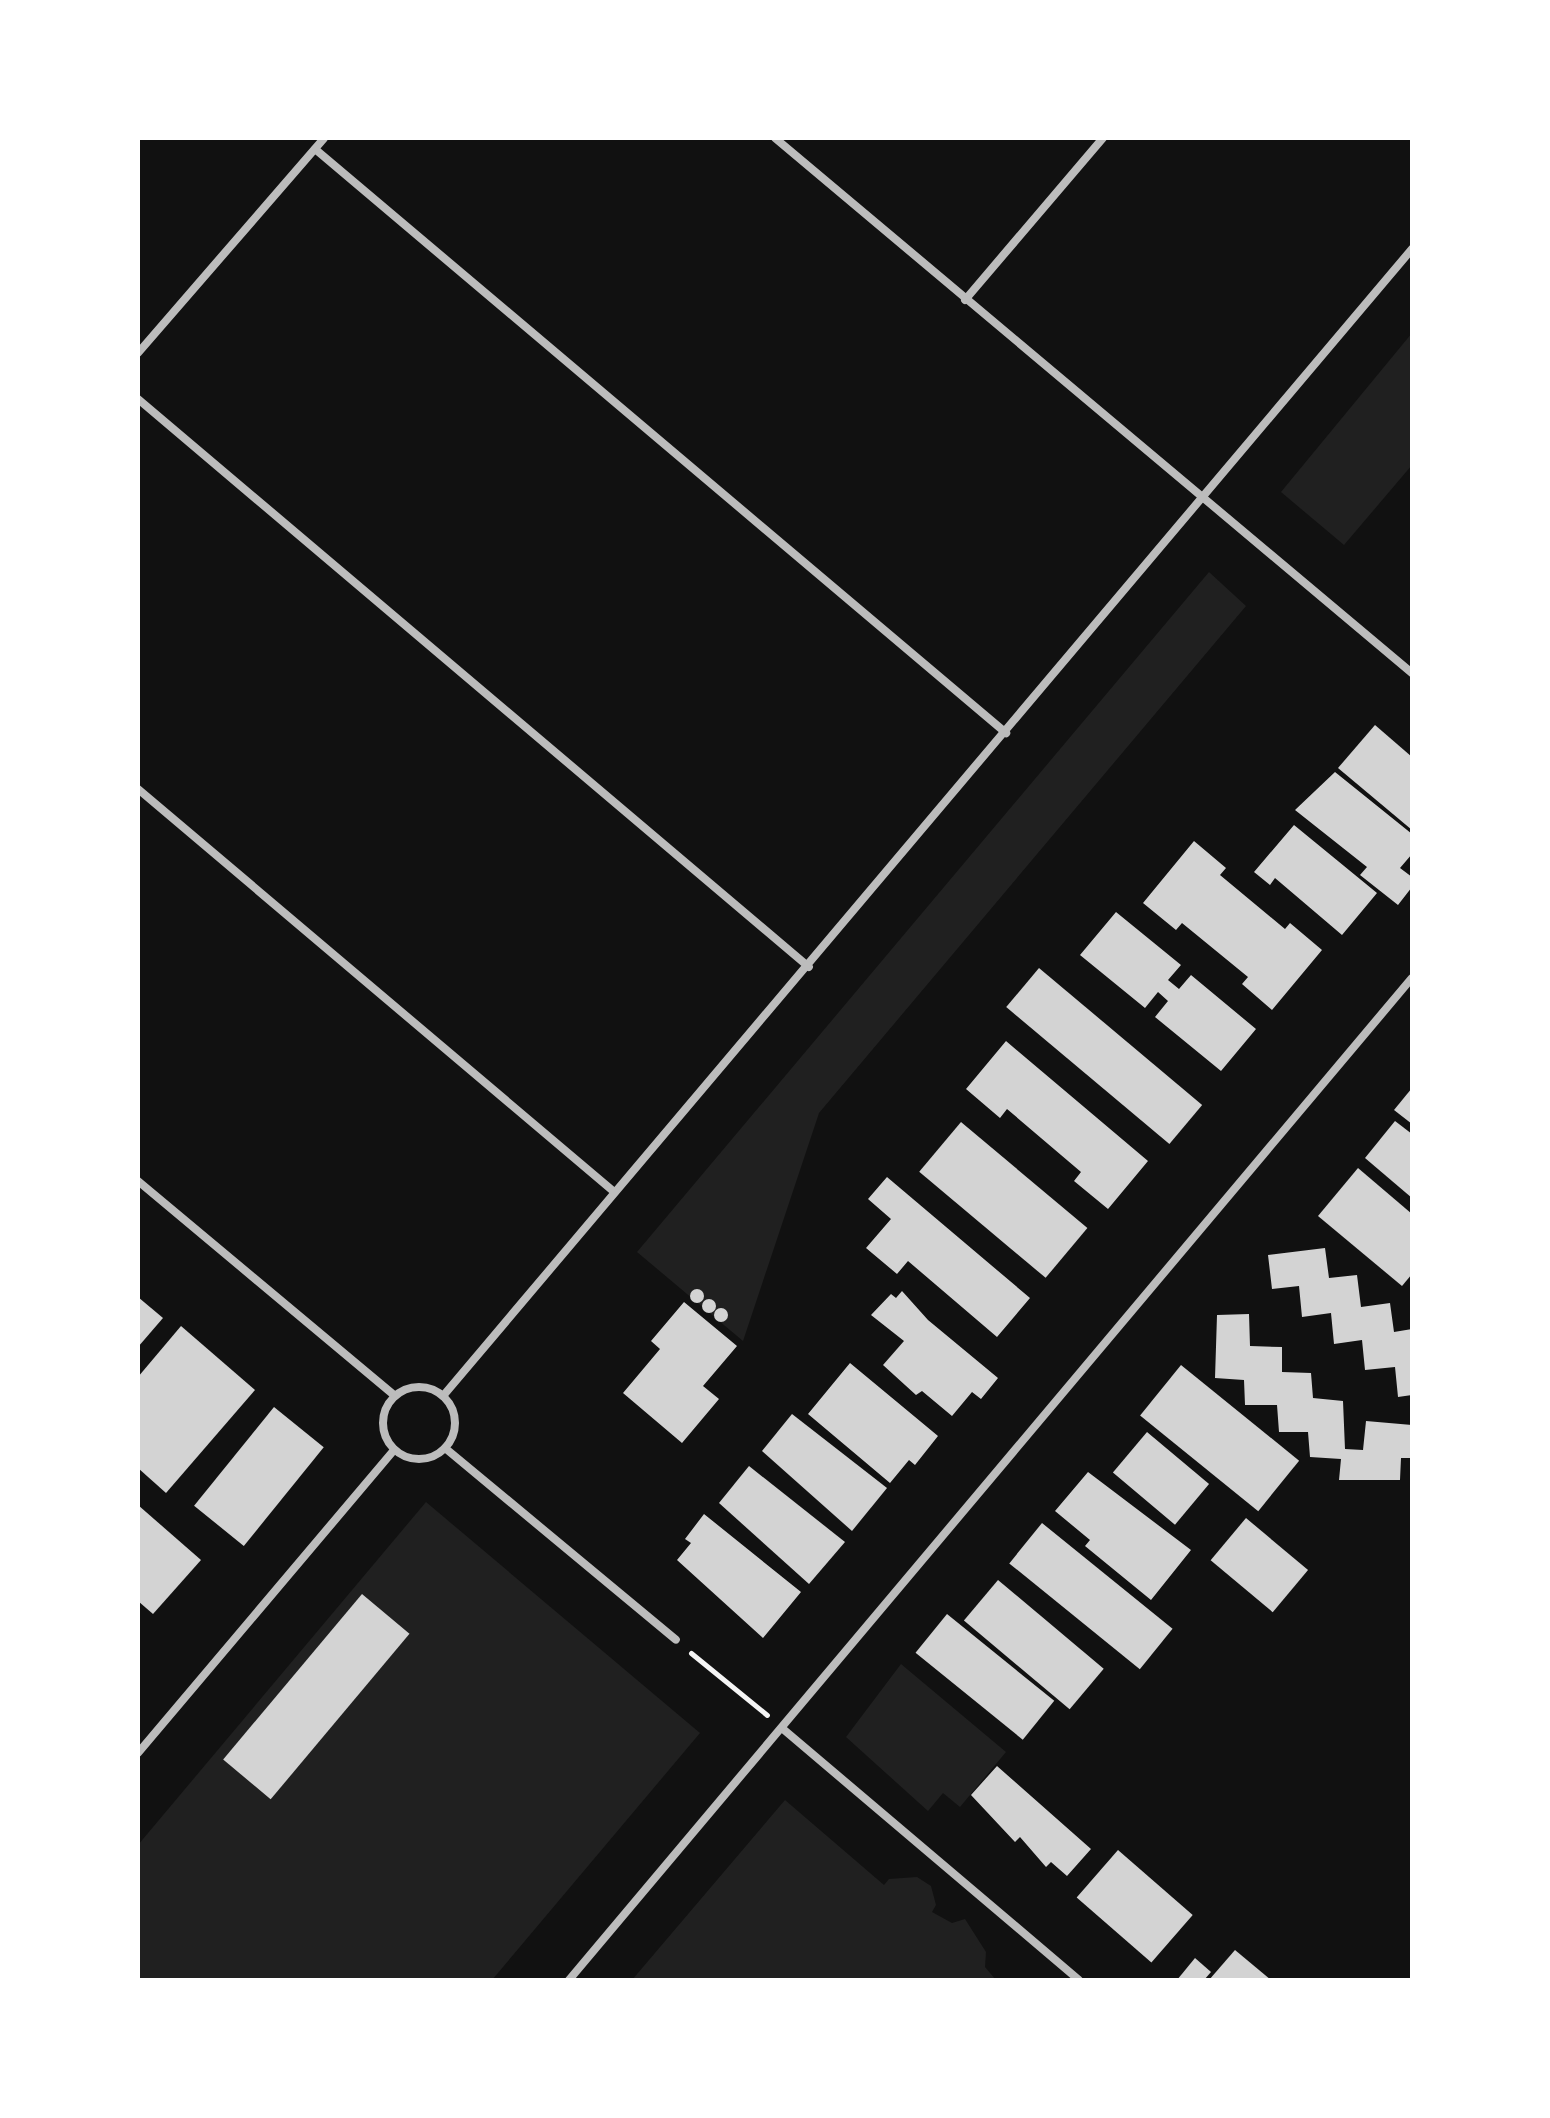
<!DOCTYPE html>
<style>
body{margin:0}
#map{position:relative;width:1550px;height:2118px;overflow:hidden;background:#111;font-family:"DM Sans",sans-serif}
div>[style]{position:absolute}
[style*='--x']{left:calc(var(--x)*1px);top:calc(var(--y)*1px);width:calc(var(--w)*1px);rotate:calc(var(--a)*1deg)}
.green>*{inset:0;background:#202020}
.building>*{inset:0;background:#d3d3d3;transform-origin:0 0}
.round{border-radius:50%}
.path>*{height:5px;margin:-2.5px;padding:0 2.5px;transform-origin:2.5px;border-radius:2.5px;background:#f5f5f5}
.minor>*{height:8px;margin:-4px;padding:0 4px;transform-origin:4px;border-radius:4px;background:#bcbcbc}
.minor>.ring{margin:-4px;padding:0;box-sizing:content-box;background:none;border:8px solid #bcbcbc;border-radius:50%}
span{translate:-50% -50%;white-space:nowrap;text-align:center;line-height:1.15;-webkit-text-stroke:6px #fff;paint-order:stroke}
.frame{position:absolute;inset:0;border:140px solid #fff;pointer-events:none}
</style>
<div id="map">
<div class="green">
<i style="clip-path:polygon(1412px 333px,1412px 465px,1344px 545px,1281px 492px)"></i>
<i style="clip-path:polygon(1209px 572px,1246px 606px,819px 1113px,743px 1341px,637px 1252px)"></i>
<i style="clip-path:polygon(426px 1502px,700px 1733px,492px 1980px,138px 1980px,138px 1845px)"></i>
<i style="clip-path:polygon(901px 1664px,1006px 1752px,960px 1807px,943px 1793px,928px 1811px,846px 1737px)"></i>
<i style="clip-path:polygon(785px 1800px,884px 1885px,889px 1879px,917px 1877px,931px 1886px,936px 1905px,932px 1912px,952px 1923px,965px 1919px,986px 1952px,985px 1967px,996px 1980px,632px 1980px)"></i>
</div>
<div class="building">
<i style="clip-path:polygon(1375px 725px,1412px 757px,1412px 830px,1338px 768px)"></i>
<i style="clip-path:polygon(1335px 772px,1412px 834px,1412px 854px,1400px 868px,1412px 877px,1412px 887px,1398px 905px,1360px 875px,1367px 867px,1295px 810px)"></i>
<i style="clip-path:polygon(1294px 825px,1377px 893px,1342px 935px,1275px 878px,1270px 885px,1254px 872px)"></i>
<i style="clip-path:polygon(1194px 841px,1226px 868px,1220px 875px,1285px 929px,1290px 923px,1322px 950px,1272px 1010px,1242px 984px,1248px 977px,1182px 923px,1176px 930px,1143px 903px)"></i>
<i style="clip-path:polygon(1116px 912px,1181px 965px,1168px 980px,1179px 989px,1191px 975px,1256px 1029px,1221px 1071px,1155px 1017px,1168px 1001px,1158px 992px,1145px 1008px,1080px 955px)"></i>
<i style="left:1039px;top:968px;width:213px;height:51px;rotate:40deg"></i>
<i style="clip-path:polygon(1006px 1041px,1148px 1161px,1108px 1209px,1074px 1181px,1081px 1172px,1007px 1109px,1000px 1118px,966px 1089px)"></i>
<i style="clip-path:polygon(1412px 1088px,1412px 1124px,1394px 1110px)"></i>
<i style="clip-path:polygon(1395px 1121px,1412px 1134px,1412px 1198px,1365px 1158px)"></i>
<i style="left:961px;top:1122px;width:165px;height:65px;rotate:40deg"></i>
<i style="clip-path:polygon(1358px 1168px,1412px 1214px,1412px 1274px,1402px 1286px,1318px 1216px)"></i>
<i style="clip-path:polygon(887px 1177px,1030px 1298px,997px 1337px,908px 1261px,897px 1274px,866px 1248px,891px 1219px,868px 1199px)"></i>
<i style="clip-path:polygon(1325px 1248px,1329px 1278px,1357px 1275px,1361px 1307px,1390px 1303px,1394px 1332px,1412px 1329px,1412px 1395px,1398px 1397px,1395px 1367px,1365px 1370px,1362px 1340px,1334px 1344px,1331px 1313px,1302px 1317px,1299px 1286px,1272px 1289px,1268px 1255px)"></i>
<i class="round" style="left:690px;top:1289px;width:14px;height:14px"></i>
<i style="clip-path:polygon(902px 1291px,928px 1320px,998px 1378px,981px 1399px,972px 1392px,952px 1416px,922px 1391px,916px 1395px,883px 1365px,904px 1341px,871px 1315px,891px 1294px,896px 1298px)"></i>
<i style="clip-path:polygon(138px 1297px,163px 1318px,138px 1347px)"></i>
<i class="round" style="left:702px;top:1299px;width:14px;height:14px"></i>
<i style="clip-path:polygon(684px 1302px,737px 1346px,703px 1386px,719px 1399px,682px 1443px,623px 1393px,660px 1349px,651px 1341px)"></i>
<i class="round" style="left:714px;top:1308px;width:14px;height:14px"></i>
<i style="clip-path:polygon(1249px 1314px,1250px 1346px,1282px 1347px,1282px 1372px,1311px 1373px,1313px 1398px,1343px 1401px,1345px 1449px,1363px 1450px,1366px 1421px,1412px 1425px,1412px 1458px,1401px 1458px,1400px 1480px,1339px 1480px,1341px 1459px,1310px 1457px,1308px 1432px,1279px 1432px,1277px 1405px,1245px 1405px,1244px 1380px,1215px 1378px,1217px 1315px)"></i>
<i style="clip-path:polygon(181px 1326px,255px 1390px,166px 1493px,138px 1468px,138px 1377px)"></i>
<i style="clip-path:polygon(850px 1363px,938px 1436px,915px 1465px,909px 1460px,890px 1483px,808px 1414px)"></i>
<i style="left:1181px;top:1365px;width:152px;height:65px;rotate:39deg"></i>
<i style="left:274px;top:1407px;width:64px;height:127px;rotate:39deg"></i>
<i style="clip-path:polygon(792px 1414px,887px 1488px,852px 1531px,762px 1451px)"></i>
<i style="left:1147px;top:1432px;width:81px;height:53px;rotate:40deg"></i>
<i style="clip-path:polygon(749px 1466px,845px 1542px,809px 1584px,719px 1503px)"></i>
<i style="clip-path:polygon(1088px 1472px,1191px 1550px,1151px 1600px,1085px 1546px,1090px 1540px,1055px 1511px)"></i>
<i style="clip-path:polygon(138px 1505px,201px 1560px,153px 1614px,138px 1601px)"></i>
<i style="clip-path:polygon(704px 1514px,801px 1592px,763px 1638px,677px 1560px,691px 1543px,685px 1539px)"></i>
<i style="left:1246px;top:1518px;width:81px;height:55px;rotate:40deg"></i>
<i style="left:1042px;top:1523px;width:168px;height:52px;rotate:39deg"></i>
<i style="left:998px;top:1580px;width:138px;height:53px;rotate:40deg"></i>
<i style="left:362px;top:1594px;width:62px;height:216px;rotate:40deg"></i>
<i style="left:947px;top:1614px;width:138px;height:50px;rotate:39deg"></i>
<i style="clip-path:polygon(997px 1766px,1091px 1849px,1067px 1876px,1051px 1862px,1046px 1867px,1020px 1837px,1015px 1842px,971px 1795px)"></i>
<i style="left:1118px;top:1850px;width:99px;height:63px;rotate:41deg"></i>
<i style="clip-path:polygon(1235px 1950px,1271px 1980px,1209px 1980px)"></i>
<i style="clip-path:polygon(1195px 1958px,1211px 1972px,1204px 1980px,1177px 1980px)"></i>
</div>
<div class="path">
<i style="--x:691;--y:1653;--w:98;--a:39.2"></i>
</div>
<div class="minor">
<i style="--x:775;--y:138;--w:832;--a:40.03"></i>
<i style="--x:315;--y:149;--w:905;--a:40.2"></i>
<i style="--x:965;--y:300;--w:213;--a:-49.6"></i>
<i style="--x:138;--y:353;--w:284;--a:-49.1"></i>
<i style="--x:138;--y:399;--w:879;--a:40.25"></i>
<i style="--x:138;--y:789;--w:622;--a:40.24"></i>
<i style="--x:138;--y:1181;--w:335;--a:39.9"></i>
<i class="ring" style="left:383px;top:1387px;width:64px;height:64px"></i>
<i style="--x:443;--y:1396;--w:1502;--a:-49.81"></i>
<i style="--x:445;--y:1448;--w:300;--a:39.7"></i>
<i style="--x:783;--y:1729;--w:388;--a:40.3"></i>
<i style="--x:138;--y:1753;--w:397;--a:-49.8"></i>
<i style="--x:569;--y:1980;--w:1309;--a:-49.93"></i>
</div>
<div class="frame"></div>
</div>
